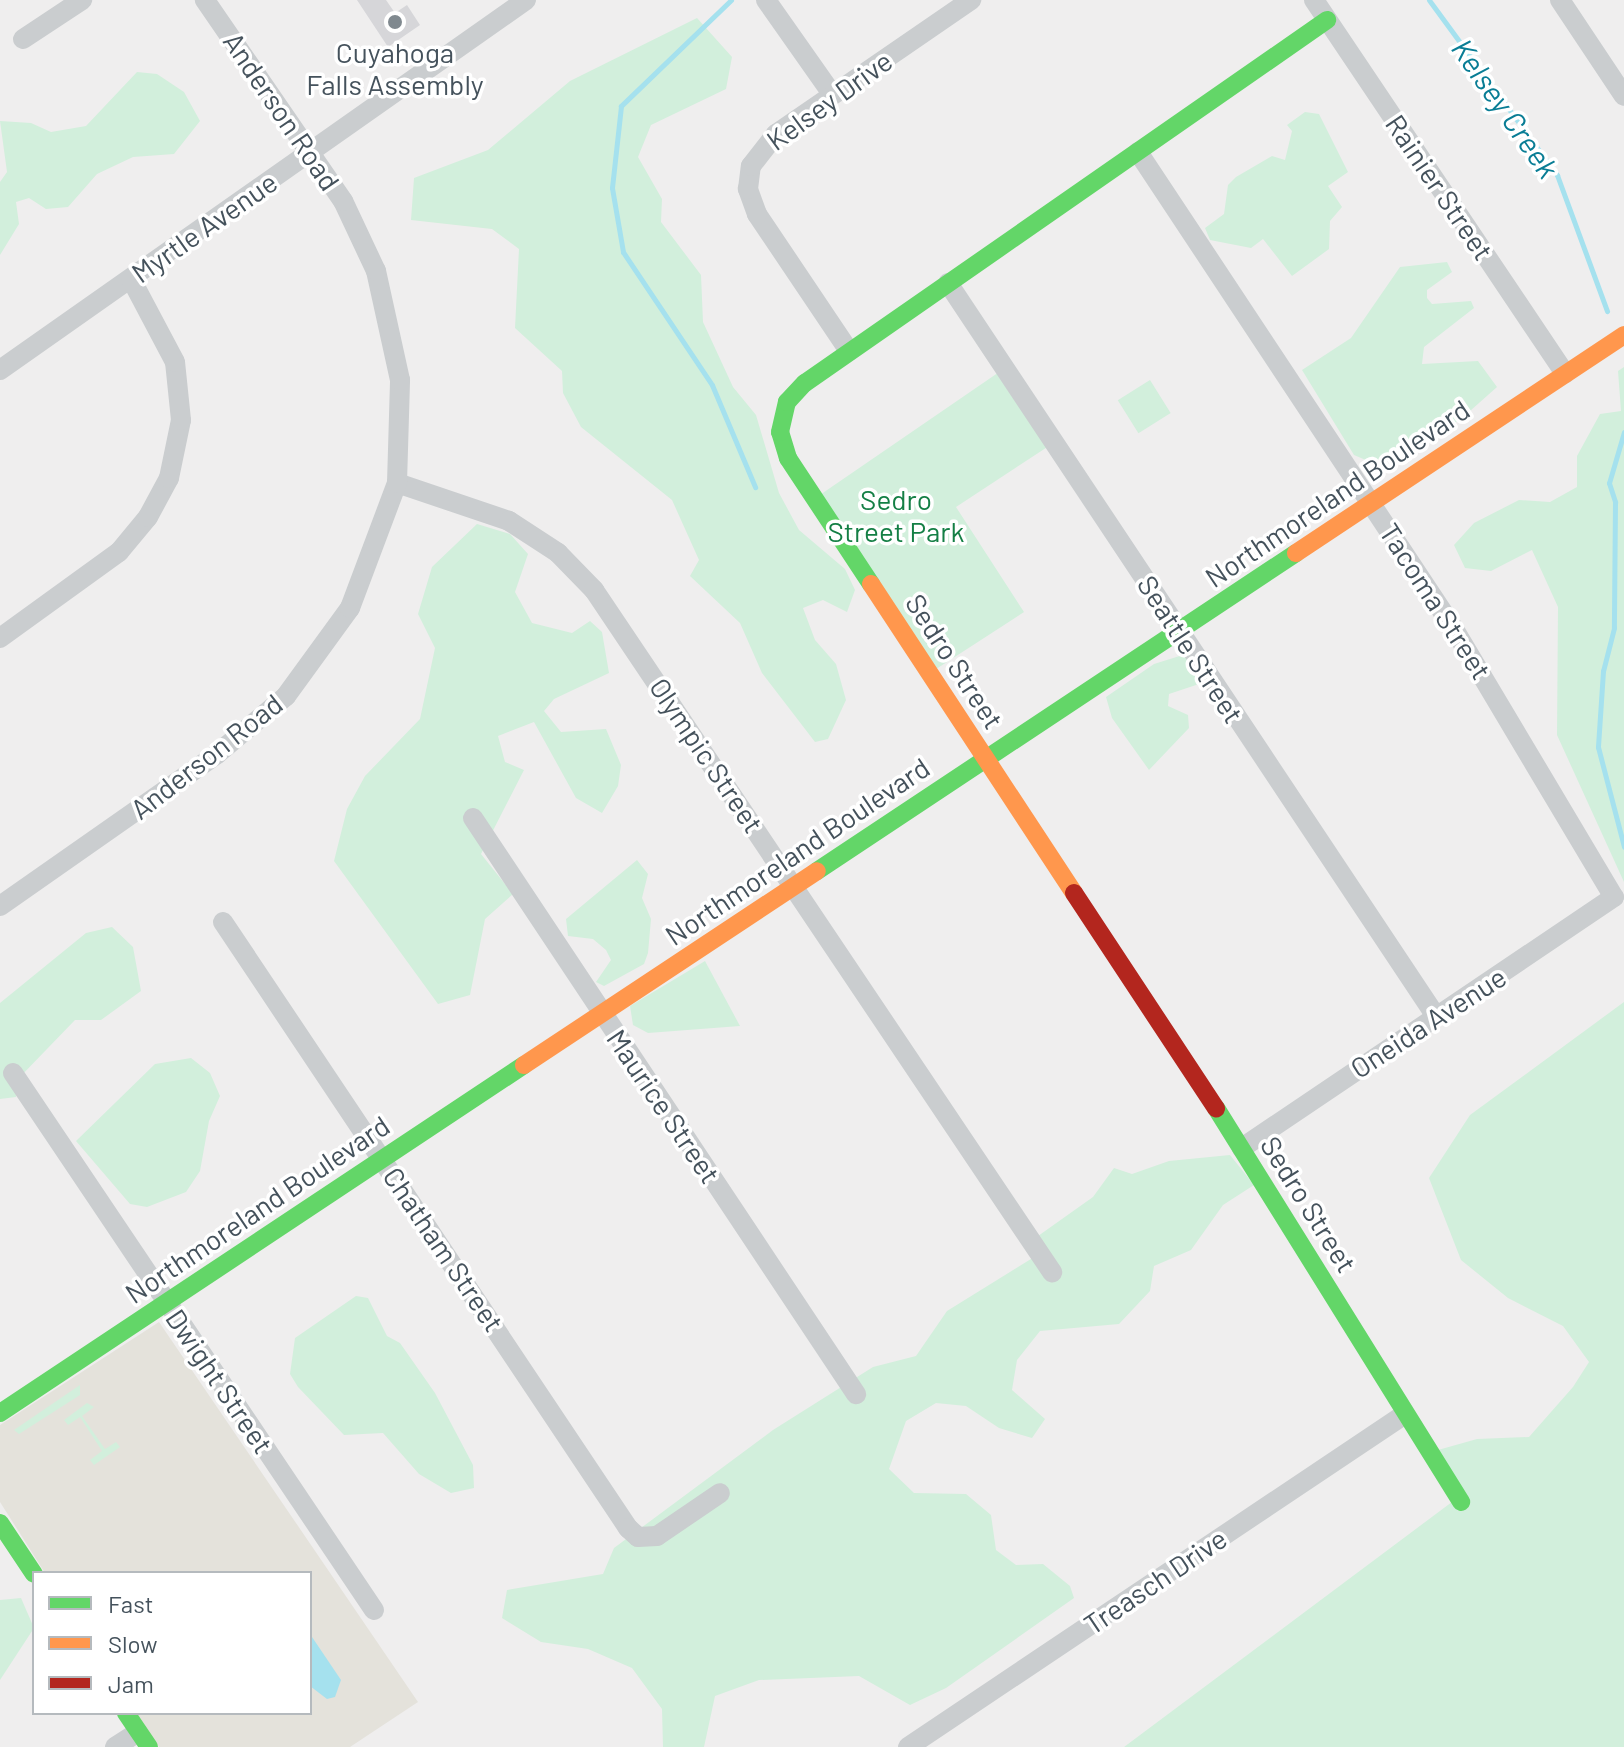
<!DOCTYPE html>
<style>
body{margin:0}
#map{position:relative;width:1624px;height:1747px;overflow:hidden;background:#efeeee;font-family:Barlow,sans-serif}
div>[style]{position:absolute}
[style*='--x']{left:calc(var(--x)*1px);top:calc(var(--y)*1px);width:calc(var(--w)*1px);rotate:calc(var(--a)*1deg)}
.commercial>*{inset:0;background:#e4e2db}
.green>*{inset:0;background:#d2efdc;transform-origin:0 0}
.water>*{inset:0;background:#a5e1ee}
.stream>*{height:5px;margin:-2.5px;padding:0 2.5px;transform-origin:2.5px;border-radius:2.5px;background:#a5e1ee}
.building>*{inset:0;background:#d6d6d9}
.street>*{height:20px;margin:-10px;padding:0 10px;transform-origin:10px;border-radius:10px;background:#cacdcf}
.fast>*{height:18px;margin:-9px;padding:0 9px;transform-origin:9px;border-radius:9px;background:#63d668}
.slow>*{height:18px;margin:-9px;padding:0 9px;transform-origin:9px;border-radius:9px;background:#ff974d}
.jam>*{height:18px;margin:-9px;padding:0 9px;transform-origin:9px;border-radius:9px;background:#b3261e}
.dots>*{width:22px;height:22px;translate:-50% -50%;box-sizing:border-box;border:4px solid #fff;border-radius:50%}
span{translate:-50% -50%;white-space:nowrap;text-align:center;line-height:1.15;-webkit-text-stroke:7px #fff;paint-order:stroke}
.poi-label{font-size:28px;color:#45525c}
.street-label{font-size:28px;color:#45525c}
.park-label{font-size:28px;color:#147f45}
.water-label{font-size:30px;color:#097d95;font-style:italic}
.legend{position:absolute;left:32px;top:1571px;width:280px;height:144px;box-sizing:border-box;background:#fff;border:2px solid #b5babe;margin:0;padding:10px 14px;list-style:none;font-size:24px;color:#45525c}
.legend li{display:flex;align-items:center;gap:16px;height:40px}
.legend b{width:40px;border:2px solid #b5babe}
</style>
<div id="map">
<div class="commercial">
<i style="clip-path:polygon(159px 1322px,418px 1702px,350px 1747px,159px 1747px,137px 1713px,310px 1713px,310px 1573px,45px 1573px,0 1502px,0 1425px)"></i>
</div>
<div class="green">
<i style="clip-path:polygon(697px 18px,732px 57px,726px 89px,651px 125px,638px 157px,662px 199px,661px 222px,701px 275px,703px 322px,733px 387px,756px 415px,779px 493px,799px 530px,845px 569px,855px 590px,847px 612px,823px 600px,803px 608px,815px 640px,836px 664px,846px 700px,828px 739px,815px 742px,762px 673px,740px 623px,690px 576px,699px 560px,672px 500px,581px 427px,563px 393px,562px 371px,515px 328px,519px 249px,492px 229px,411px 220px,414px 178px,488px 150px,570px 81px)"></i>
<i style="clip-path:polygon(137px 72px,157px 74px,184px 92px,200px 121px,174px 154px,133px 157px,97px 174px,68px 207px,46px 209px,29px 198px,16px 202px,19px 224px,0 255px,0 182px,7px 172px,0 121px,31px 123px,51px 132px,86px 126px)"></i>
<i style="clip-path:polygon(1305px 112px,1319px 114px,1348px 172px,1328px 186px,1342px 207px,1330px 221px,1329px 249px,1292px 276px,1263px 239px,1251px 248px,1210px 240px,1205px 228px,1224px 214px,1228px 185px,1236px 177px,1272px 156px,1285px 160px,1292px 131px,1287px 125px)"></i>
<i style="clip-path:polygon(1447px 262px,1452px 272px,1427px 290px,1427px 298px,1432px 304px,1471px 301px,1474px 308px,1424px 347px,1422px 364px,1478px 361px,1497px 387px,1461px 419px,1397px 457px,1368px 461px,1354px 455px,1302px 370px,1351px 338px,1400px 267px)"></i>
<i style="clip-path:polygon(1624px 367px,1624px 882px,1557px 735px,1558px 607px,1532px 550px,1491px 571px,1465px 568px,1454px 545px,1474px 523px,1519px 500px,1550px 502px,1577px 487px,1577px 456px,1600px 414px,1621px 411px,1618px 371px)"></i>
<i style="clip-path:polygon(1005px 368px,1055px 442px,956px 507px,1024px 612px,930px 673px,814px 499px)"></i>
<i style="left:1150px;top:380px;width:39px;height:38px;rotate:58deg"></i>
<i style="clip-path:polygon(477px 524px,510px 534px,528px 554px,515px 592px,532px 623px,572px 633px,590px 621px,602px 632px,609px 673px,554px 699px,544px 711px,561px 732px,606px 729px,621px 765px,618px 786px,602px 813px,576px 798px,534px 722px,498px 736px,505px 762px,524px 770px,481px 854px,513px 894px,485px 919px,470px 995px,438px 1004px,334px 861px,347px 809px,365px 776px,420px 719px,435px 648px,418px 614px,432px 567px)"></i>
<i style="clip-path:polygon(1186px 654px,1202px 683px,1169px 694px,1168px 706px,1188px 715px,1189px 728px,1149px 770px,1112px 718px,1106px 697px,1154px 664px)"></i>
<i style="clip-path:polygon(637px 860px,648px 874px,642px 898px,651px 919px,648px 953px,644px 964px,604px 986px,596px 982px,611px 960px,606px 950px,593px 939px,568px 936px,566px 919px)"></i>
<i style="clip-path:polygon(112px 927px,133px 947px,141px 991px,101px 1020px,75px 1020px,18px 1079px,16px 1097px,0 1099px,0 1003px,86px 933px)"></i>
<i style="clip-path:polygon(705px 961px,740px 1026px,648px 1033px,633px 1025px,630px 1006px)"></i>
<i style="clip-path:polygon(1624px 1002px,1624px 1747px,1124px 1747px,1464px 1493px,1438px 1450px,1477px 1439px,1529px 1437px,1573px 1387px,1589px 1362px,1563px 1326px,1508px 1298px,1461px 1260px,1429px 1178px,1470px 1115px)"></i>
<i style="clip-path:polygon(191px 1058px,210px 1073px,220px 1096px,209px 1121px,200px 1171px,186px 1192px,147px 1207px,130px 1204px,76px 1141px,155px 1064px)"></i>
<i style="clip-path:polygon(1230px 1155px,1254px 1185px,1223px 1205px,1191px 1250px,1154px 1266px,1150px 1291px,1119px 1324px,1040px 1331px,1017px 1360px,1012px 1390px,1045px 1419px,1032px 1438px,999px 1428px,966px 1406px,936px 1403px,906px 1421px,889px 1469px,914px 1493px,966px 1494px,991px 1515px,996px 1550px,1016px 1565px,1043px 1564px,1070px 1586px,1074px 1598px,946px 1688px,910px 1705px,859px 1676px,759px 1680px,715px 1696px,704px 1747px,663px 1747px,662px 1709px,632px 1668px,588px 1649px,541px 1642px,502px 1618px,507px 1590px,603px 1574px,614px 1548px,773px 1430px,873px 1367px,916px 1356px,947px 1311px,1039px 1254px,1031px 1241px,1093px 1197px,1114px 1168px,1132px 1174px,1169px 1161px)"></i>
<i style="clip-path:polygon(356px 1296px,368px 1298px,387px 1336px,400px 1343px,435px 1393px,473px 1465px,474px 1488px,451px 1493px,419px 1474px,383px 1433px,344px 1435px,298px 1387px,290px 1374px,295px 1338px)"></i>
<i style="clip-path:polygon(80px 1385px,80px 1395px,19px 1434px,14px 1430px)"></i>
<i style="clip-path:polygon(87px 1403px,94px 1407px,82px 1416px,105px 1449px,116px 1442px,120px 1447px,94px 1465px,90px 1460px,102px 1451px,80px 1417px,68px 1425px,64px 1420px)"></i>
<i style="clip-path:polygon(21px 1598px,34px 1628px,0 1680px,0 1600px)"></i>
</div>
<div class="water">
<i style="clip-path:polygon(310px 1634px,341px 1680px,335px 1697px,327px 1699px,310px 1686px)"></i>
</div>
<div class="stream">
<i style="--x:731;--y:0;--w:153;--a:136.1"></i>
<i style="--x:621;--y:106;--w:82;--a:96.3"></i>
<i style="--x:612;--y:188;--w:65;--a:80.2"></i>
<i style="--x:623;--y:252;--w:160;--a:56.2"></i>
<i style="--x:712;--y:385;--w:111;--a:67.1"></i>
<i style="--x:1429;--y:0;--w:217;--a:53.8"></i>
<i style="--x:1557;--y:175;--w:145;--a:69.8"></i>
<i style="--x:1624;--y:432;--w:53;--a:106.4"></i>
<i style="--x:1609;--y:483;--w:20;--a:72"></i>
<i style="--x:1615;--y:502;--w:126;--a:90.5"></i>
<i style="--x:1614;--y:628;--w:44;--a:104.3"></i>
<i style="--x:1603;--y:671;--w:76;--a:93.8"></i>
<i style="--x:1598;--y:747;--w:103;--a:75.4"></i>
</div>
<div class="building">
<i style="clip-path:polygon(357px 0,386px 0,395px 13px,407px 5px,420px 25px,388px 47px)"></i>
</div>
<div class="street">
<i style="--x:766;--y:0;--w:115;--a:54.9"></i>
<i style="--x:1314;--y:0;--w:450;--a:56.1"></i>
<i style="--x:1560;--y:0;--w:115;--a:56.3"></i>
<i style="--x:23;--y:39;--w:71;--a:-33.5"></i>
<i style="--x:1138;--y:152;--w:572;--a:56.48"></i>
<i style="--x:1454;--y:629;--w:312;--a:59.2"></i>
<i style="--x:1614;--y:897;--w:449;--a:146"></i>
<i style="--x:948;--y:283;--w:879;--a:56.36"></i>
<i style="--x:849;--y:351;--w:165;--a:-123.9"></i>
<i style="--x:757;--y:214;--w:27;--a:-110"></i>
<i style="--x:748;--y:189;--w:23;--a:-83"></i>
<i style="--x:751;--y:166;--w:41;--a:-52"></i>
<i style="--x:776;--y:134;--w:237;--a:-34.5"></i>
<i style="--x:0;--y:370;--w:643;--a:-35.12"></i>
<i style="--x:397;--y:483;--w:118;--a:18.7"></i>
<i style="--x:509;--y:521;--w:59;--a:33.1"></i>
<i style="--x:558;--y:553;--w:52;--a:45.8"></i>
<i style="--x:594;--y:590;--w:822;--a:56.12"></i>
<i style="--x:0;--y:638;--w:147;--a:-35.9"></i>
<i style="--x:119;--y:552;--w:45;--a:-50.4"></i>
<i style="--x:148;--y:517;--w:44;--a:-61.7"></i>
<i style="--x:169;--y:478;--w:59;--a:-78.3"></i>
<i style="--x:181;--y:420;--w:58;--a:-95.9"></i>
<i style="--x:175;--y:362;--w:94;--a:-117.9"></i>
<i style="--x:473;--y:818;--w:692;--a:56.38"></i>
<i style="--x:0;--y:906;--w:265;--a:-35"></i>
<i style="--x:217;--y:754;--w:90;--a:-40"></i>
<i style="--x:286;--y:696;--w:109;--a:-54"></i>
<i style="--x:350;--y:608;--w:134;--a:-69.4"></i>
<i style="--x:397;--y:483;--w:103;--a:-88.3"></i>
<i style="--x:400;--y:380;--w:112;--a:-102.4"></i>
<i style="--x:376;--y:271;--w:77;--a:-115.2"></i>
<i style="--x:343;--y:201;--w:244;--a:-124.5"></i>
<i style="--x:223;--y:922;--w:729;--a:56.24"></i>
<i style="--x:628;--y:1528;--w:13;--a:42"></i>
<i style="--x:638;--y:1537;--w:19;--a:-3"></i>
<i style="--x:657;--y:1536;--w:76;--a:-34.3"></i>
<i style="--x:13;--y:1073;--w:647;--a:56.09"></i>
<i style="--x:115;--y:1747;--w:27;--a:-33"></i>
<i style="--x:908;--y:1747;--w:595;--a:-33.82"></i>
</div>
<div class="fast">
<i style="--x:871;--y:584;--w:151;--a:-123.4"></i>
<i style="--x:788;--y:458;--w:27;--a:-107"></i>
<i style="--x:780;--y:432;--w:31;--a:-77"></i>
<i style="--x:787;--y:402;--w:26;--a:-47"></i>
<i style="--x:805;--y:383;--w:636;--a:-34.81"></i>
<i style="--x:817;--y:871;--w:575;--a:-33.58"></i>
<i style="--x:1216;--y:1108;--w:464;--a:58.1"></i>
<i style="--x:0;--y:1413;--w:629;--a:-33.59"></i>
<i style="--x:0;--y:1523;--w:61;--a:56.3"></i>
<i style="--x:126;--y:1713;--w:41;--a:55.9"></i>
</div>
<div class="slow">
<i style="--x:1296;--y:553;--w:394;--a:-33.6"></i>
<i style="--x:871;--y:584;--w:370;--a:56.7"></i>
<i style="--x:524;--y:1065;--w:351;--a:-33.5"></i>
</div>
<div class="jam">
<i style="--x:1074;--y:893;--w:258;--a:56.6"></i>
</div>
<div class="dots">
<i style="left:395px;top:22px;background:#80898f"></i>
</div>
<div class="poi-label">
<span style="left:395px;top:68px">Cuyahoga<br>Falls Assembly</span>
</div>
<div class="street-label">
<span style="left:829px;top:100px;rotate:-36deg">Kelsey Drive</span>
<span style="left:282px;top:111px;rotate:56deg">Anderson Road</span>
<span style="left:1440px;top:187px;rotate:56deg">Rainier Street</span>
<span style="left:204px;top:227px;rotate:-35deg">Myrtle Avenue</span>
<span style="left:1337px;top:493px;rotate:-34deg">Northmoreland Boulevard</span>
<span style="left:1436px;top:601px;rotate:57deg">Tacoma Street</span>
<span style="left:1191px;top:649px;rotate:57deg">Seattle Street</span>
<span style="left:955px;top:661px;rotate:57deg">Sedro Street</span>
<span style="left:707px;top:755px;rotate:56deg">Olympic Street</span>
<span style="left:206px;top:756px;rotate:-38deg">Anderson Road</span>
<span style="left:797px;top:851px;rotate:-34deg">Northmoreland Boulevard</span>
<span style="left:1428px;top:1022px;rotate:-33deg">Oneida Avenue</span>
<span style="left:664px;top:1106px;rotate:56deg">Maurice Street</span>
<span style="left:1309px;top:1204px;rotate:58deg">Sedro Street</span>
<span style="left:257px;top:1209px;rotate:-34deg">Northmoreland Boulevard</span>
<span style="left:444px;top:1249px;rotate:56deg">Chatham Street</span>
<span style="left:220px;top:1381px;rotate:56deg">Dwight Street</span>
<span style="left:1155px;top:1581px;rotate:-34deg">Treasch Drive</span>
</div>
<div class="park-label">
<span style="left:896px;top:515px">Sedro<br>Street Park</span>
</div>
<div class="water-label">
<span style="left:1506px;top:108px;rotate:55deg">Kelsey Creek</span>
</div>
<ul class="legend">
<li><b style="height:10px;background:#63d668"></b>Fast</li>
<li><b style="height:10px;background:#ff974d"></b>Slow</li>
<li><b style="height:10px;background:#b3261e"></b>Jam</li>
</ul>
</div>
